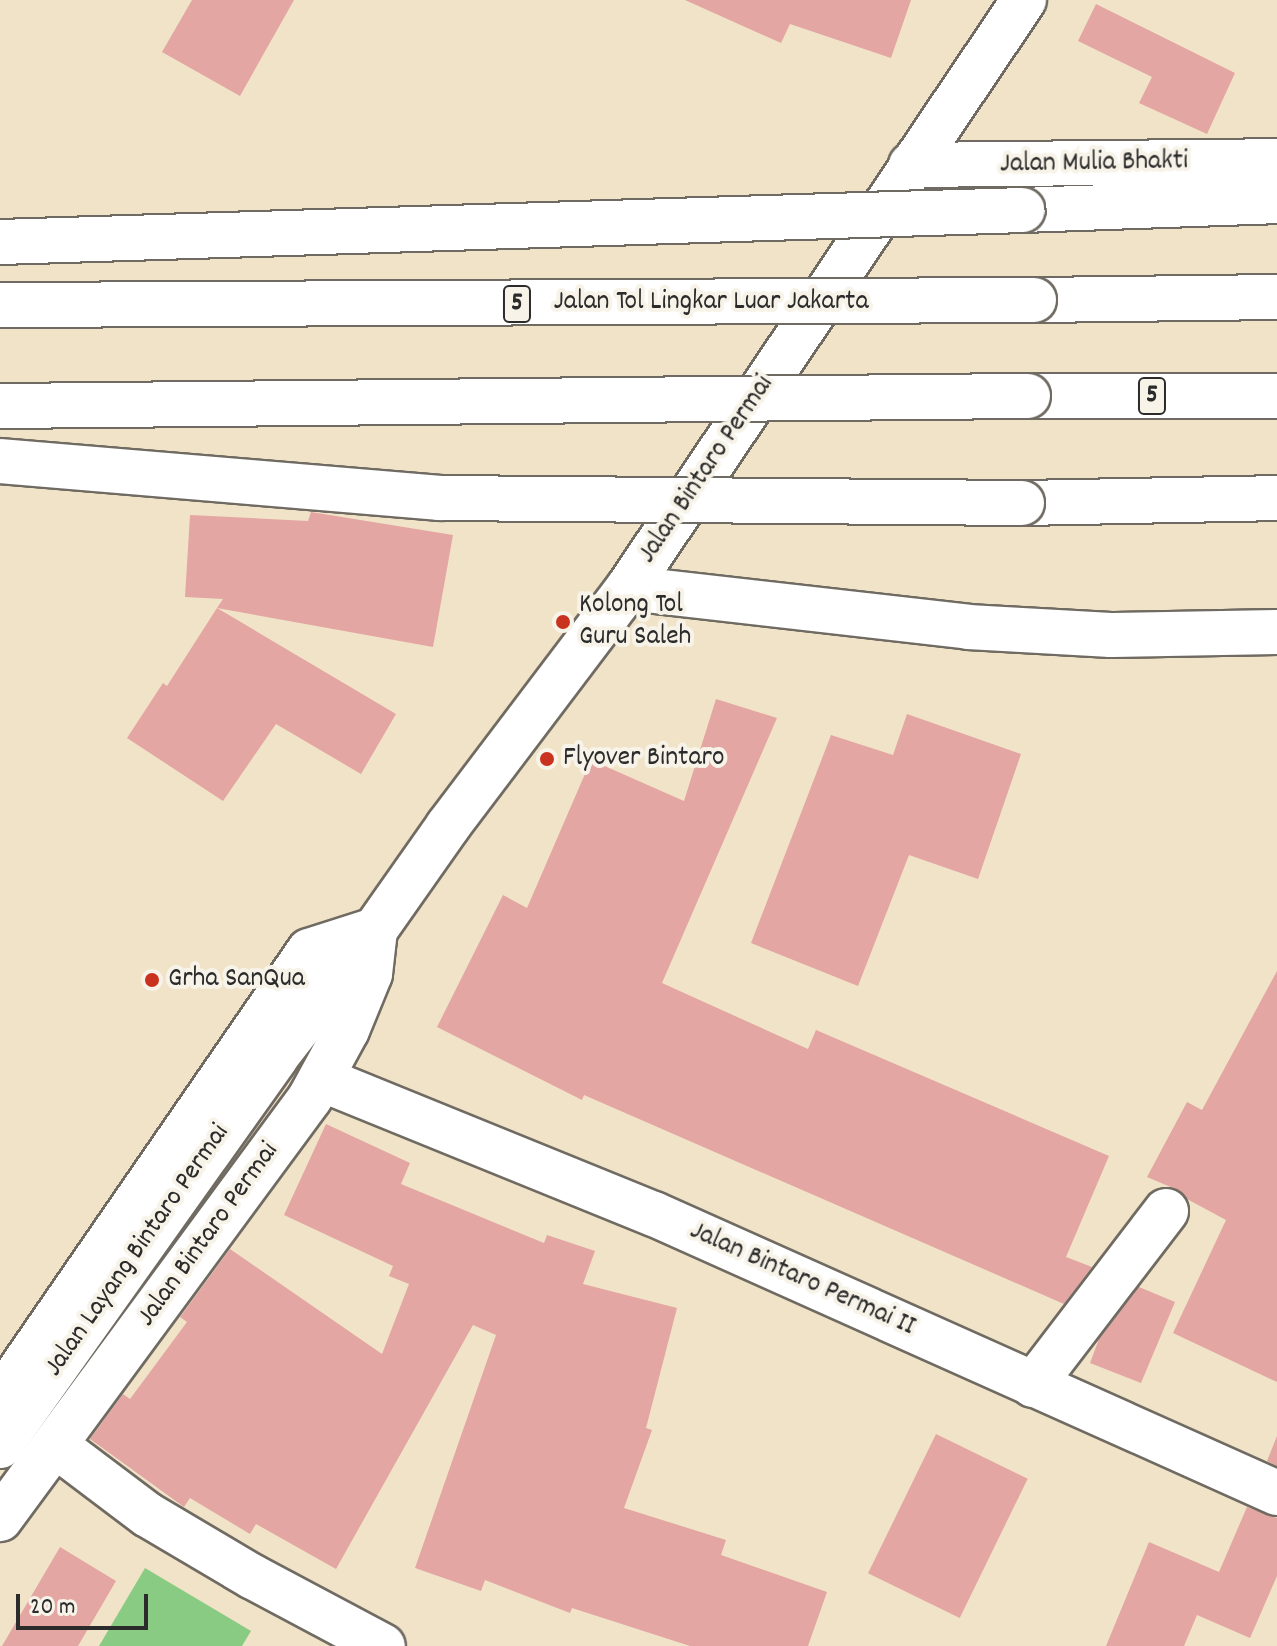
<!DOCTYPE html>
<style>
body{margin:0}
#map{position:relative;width:1277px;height:1646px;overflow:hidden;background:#f1e3c8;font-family:Dekko,sans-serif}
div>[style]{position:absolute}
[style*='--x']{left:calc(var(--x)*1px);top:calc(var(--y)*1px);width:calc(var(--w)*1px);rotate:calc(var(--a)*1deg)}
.green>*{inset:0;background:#8acb83}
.building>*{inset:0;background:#e3a6a3;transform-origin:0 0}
.roads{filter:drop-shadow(2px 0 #706b62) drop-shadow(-2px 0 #706b62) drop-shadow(0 2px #706b62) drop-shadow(0 -2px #706b62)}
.minor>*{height:44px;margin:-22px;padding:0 22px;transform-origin:22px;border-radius:22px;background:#fff}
.major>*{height:44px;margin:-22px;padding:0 22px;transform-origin:22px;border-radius:22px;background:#fff}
.highway>*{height:44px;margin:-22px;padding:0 22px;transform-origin:22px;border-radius:22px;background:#fff}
.bridges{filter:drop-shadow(2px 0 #706b62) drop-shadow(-2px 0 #706b62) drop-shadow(0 2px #706b62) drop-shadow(0 -2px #706b62)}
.highway-bridge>*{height:44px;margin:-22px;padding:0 22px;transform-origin:22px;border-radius:22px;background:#fff}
.dots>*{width:22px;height:22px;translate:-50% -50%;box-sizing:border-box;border:4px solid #f7f3e8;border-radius:50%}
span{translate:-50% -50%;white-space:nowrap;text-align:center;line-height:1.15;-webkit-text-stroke:8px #f7f3e8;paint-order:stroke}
.shield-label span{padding:2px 6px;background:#f7f3e8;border:2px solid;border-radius:6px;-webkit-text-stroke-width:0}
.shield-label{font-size:26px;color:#2b2b2b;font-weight:700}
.street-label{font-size:28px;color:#2b2b2b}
.poi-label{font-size:28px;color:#2b2b2b}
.left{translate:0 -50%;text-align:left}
.scale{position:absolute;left:16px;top:1594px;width:132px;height:36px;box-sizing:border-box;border:4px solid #2b2b2b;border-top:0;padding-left:10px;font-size:24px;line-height:28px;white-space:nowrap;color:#2b2b2b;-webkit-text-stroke:6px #f7f3e8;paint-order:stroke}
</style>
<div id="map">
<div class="green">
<i style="clip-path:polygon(145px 1568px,251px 1631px,242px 1646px,99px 1646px)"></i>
</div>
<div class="building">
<i style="clip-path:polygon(192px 0,294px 0,240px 96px,162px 52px)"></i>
<i style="clip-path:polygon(685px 0,911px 0,891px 58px,790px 24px,781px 43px)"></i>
<i style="clip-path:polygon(1096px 4px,1235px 73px,1207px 134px,1139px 103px,1152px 77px,1078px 41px)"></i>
<i style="clip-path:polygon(311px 512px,453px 535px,433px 647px,217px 608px,223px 599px,185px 597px,190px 515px,308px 521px)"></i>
<i style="clip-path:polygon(217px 608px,396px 714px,361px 774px,276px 724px,223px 801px,127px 738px,163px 683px,167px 686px)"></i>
<i style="clip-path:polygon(716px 699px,777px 718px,662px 983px,808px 1049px,816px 1030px,1109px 1156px,1066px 1257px,1092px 1267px,1064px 1304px,584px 1095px,582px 1100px,437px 1027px,503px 895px,527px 908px,591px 760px,684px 801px)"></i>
<i style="clip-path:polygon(907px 714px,1021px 754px,978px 879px,909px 855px,858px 986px,751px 943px,831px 735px,893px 755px)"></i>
<i style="clip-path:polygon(1277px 971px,1277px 1382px,1173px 1333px,1226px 1220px,1187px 1199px,1180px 1191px,1147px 1177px,1187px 1102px,1202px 1110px)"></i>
<i style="clip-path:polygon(326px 1124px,410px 1163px,401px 1184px,544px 1243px,547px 1235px,595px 1251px,583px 1284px,677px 1308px,646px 1428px,652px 1430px,624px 1508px,726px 1540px,721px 1555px,827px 1592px,808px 1646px,690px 1646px,572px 1608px,570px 1613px,485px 1580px,481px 1591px,415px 1568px,496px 1335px,473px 1325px,336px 1569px,256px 1524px,250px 1534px,190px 1498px,184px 1507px,90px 1439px,123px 1394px,130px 1399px,187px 1322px,180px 1317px,230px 1249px,382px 1354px,409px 1284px,389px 1276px,393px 1266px,284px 1215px)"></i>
<i style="clip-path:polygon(1139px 1287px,1175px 1302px,1141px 1383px,1090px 1363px,1099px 1339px)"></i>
<i style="left:936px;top:1434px;width:102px;height:155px;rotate:26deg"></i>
<i style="clip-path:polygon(1277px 1436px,1277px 1466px,1267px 1461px)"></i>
<i style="clip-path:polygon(1247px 1507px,1277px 1518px,1277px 1576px,1250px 1638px,1197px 1615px,1184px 1646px,1106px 1646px,1149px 1542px,1219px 1572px)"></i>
<i style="clip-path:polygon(60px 1547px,116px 1581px,78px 1646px,2px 1646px)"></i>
</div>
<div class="roads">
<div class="minor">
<i style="--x:911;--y:165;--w:366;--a:-0.6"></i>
<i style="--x:628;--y:588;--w:342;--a:6.5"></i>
<i style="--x:968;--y:627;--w:143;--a:3.2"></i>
<i style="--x:1111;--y:635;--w:166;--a:-1"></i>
<i style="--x:321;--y:1079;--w:359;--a:22.1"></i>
<i style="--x:654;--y:1214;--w:683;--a:24.12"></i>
<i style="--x:1033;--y:1385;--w:219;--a:-52.6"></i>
<i style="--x:0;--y:1399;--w:544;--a:-55.4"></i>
<i style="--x:309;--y:951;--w:69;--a:-17.7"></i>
<i style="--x:375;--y:930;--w:44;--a:96.5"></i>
<i style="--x:370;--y:974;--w:61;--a:112.3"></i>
<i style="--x:347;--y:1030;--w:77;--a:118.6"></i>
<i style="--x:310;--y:1098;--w:523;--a:126.37"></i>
<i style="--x:55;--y:1445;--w:116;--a:37"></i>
<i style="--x:148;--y:1515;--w:122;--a:30.6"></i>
<i style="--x:253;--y:1577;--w:147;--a:28"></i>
</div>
<div class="major">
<i style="--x:0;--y:1446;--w:477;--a:-54.6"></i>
<i style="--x:276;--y:1057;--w:161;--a:-52.1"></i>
<i style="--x:375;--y:930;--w:127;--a:-54.9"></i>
<i style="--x:448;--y:826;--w:298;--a:-52.9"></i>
<i style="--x:628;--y:588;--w:709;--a:-56.04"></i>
</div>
<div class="highway">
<i style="--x:1022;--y:210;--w:255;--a:-2"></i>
<i style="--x:1034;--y:300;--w:243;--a:-0.7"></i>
<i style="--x:1028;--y:396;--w:249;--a:0"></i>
<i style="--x:1022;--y:503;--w:255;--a:-1.1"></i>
</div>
</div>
<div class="bridges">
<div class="highway-bridge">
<i style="--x:0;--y:242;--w:1023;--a:-1.79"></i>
<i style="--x:0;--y:305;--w:1034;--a:-0.28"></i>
<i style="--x:0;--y:406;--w:1028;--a:-0.56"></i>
<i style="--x:0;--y:461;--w:441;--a:4.8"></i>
<i style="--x:439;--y:498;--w:583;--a:0.49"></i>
</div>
</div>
<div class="dots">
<i style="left:563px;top:622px;background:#c8321e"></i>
<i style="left:547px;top:759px;background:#c8321e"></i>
<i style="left:152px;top:980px;background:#c8321e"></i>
</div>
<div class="shield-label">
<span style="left:517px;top:304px">5</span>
<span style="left:1152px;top:396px">5</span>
</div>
<div class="street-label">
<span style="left:1094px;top:164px;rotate:-1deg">Jalan Mulia Bhakti</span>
<span style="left:711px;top:303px">Jalan Tol Lingkar Luar Jakarta</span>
<span style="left:707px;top:470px;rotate:-56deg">Jalan Bintaro Permai</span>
<span style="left:209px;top:1235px;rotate:-54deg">Jalan Bintaro Permai</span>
<span style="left:138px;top:1251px;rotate:-55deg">Jalan Layang Bintaro Permai</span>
<span style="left:802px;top:1280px;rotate:24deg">Jalan Bintaro Permai II</span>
</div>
<div class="poi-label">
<span class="left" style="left:579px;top:622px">Kolong Tol<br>Guru Saleh</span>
<span class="left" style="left:563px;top:759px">Flyover Bintaro</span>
<span class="left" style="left:168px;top:980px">Grha SanQua</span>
</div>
<div class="scale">20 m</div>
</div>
